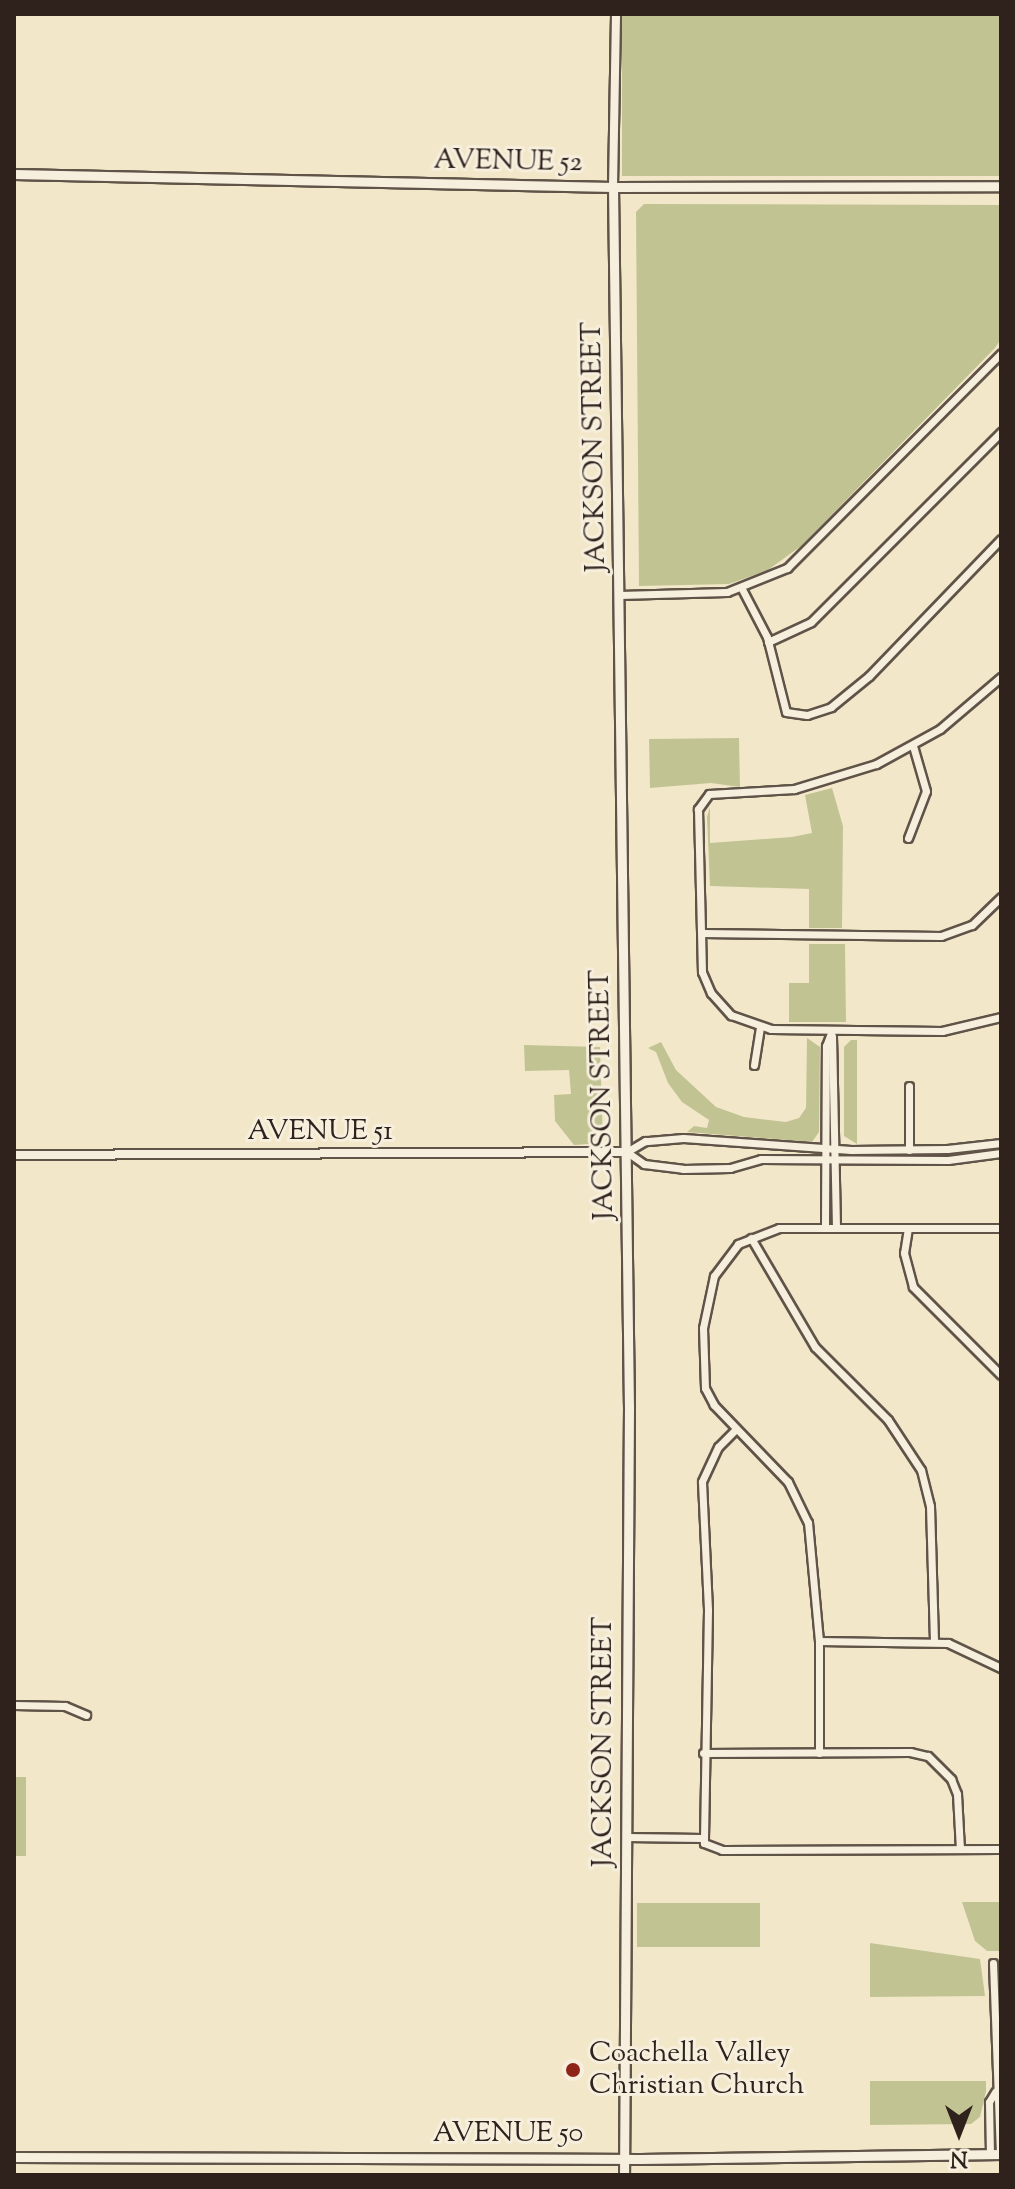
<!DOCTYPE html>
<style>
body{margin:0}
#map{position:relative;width:1015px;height:2189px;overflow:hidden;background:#f3e7ca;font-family:"Sorts Mill Goudy",serif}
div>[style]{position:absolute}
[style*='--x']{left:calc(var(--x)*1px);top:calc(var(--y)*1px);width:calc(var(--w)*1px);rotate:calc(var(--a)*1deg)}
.green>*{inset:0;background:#c1c492;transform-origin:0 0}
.roads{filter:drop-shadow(2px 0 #605348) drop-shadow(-2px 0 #605348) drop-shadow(0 2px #605348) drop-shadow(0 -2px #605348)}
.minor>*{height:7px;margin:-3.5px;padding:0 3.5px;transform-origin:3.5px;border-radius:3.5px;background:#f7efdd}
.tertiary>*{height:8px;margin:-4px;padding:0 4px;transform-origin:4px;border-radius:4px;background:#f7efdd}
.secondary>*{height:9px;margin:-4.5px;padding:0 4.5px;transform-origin:4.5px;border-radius:4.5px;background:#f7efdd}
.dots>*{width:22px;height:22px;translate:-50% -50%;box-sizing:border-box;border:4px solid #f7efdd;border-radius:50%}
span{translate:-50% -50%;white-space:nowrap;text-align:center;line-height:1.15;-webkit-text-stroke:6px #f7efdd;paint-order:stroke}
.street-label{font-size:28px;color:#2f221d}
.poi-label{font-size:28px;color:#2f221d}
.left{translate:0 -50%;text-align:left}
.frame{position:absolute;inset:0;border:16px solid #2f221d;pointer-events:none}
.north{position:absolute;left:919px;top:2093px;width:80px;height:80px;-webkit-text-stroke:6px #f7efdd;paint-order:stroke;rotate:180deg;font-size:22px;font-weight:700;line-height:32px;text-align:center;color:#2f221d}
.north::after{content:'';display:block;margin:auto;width:28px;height:36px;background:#2f221d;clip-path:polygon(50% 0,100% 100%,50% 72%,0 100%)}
</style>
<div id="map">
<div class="green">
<i style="left:622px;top:14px;width:379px;height:162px"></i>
<i style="clip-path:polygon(644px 204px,1001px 205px,1001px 339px,995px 348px,801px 546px,768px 570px,729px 584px,639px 586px,636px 212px)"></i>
<i style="clip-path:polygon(739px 738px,740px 787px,711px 783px,650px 788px,649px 739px)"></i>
<i style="clip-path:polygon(832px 788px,843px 826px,842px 928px,809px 928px,809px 889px,710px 886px,707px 817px,710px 807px,710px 843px,792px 837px,812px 833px,805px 795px)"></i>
<i style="clip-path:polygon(809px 944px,845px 944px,846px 1022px,789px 1022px,789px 983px,809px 983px)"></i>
<i style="clip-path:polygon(807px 1038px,820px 1047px,819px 1132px,812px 1142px,687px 1132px,694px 1126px,707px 1128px,709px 1120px,682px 1102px,668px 1083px,656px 1052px,648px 1048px,661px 1042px,676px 1070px,716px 1107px,744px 1117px,786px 1122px,799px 1118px,806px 1108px)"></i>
<i style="clip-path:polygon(851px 1040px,857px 1040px,857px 1144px,844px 1136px,844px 1047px)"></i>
<i style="clip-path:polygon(524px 1045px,600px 1047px,603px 1143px,574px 1145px,555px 1121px,554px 1095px,571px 1094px,569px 1070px,525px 1071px)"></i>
<i style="left:14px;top:1777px;width:12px;height:79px"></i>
<i style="clip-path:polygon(962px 1902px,1001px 1902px,1001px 1951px,987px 1951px,975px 1941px)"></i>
<i style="left:637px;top:1903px;width:123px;height:44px"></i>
<i style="clip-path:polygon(870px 1943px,980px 1959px,985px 1996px,870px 1997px)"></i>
<i style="clip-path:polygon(870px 2081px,986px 2081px,986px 2091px,980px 2117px,971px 2124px,870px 2125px)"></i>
</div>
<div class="roads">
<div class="minor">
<i style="--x:742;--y:589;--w:54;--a:62.5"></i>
<i style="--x:767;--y:637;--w:77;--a:75.8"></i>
<i style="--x:786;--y:712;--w:21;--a:8"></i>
<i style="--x:807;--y:715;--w:25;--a:-18"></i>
<i style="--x:831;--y:707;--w:49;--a:-39.2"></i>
<i style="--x:869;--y:676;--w:190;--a:-46.1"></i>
<i style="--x:619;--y:595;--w:108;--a:-1.6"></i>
<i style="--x:727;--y:592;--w:65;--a:-21.8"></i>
<i style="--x:787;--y:568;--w:303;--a:-45.1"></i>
<i style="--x:768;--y:642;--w:47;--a:-24.9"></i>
<i style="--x:811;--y:622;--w:269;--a:-45"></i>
<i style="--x:1001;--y:677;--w:80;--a:139.6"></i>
<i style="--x:940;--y:729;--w:73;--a:151.3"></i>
<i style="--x:876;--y:764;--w:86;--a:163"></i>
<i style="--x:794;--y:789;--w:85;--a:176.6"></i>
<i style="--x:709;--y:794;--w:19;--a:126"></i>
<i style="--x:698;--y:809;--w:163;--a:88.6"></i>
<i style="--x:702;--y:972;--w:23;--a:67"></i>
<i style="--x:711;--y:993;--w:30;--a:48"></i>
<i style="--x:731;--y:1015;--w:42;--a:19.3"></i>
<i style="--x:771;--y:1029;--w:171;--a:0.7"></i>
<i style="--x:942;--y:1031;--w:61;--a:-13.3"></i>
<i style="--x:908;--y:838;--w:50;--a:-69"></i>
<i style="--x:926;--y:791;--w:47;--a:-106.1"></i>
<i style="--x:702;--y:933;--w:239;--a:0.7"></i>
<i style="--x:941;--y:936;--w:33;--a:-20"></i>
<i style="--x:972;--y:925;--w:40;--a:-44"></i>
<i style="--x:832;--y:1036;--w:190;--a:88.8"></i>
<i style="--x:754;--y:1065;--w:37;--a:-81"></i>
<i style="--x:1001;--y:1143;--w:54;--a:173.7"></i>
<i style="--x:947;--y:1149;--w:96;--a:179.4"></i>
<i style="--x:851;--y:1150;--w:168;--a:-175.9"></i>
<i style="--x:683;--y:1138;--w:38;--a:175"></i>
<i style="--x:645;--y:1141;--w:21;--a:149"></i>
<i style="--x:627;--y:1152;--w:21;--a:35"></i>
<i style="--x:644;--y:1164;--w:39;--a:7"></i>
<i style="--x:683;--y:1169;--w:47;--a:-1.2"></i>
<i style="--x:730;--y:1168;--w:32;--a:-16"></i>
<i style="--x:761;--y:1159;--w:187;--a:0.3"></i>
<i style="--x:948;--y:1160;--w:53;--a:-7.5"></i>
<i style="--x:909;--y:1150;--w:64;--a:-90"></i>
<i style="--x:825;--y:1226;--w:180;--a:-89.7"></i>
<i style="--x:826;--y:1046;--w:17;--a:-69"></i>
<i style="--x:908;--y:1228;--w:25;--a:99"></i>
<i style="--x:904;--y:1253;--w:35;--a:75"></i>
<i style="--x:913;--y:1287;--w:124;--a:45"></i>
<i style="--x:751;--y:1238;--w:126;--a:59.6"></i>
<i style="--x:815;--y:1347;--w:103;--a:45"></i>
<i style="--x:888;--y:1420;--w:60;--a:56.6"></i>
<i style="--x:921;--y:1470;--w:37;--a:76"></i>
<i style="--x:930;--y:1506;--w:135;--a:88.3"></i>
<i style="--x:736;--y:1429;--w:25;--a:135"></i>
<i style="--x:718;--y:1447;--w:38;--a:115"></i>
<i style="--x:702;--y:1482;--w:128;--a:87.3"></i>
<i style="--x:708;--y:1610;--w:233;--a:91"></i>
<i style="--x:704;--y:1843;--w:19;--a:21"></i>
<i style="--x:722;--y:1850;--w:279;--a:-0.2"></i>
<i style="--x:819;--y:1641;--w:129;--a:0.9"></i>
<i style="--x:948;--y:1643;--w:59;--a:25.3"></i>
<i style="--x:14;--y:1705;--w:51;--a:1.1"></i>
<i style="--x:65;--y:1706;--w:23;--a:23"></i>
<i style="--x:703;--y:1753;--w:207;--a:-0.3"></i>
<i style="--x:910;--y:1752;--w:18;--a:13"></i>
<i style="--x:928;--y:1756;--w:33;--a:45"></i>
<i style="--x:951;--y:1779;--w:16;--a:68"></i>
<i style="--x:957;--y:1794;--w:55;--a:86.9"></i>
<i style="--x:819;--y:1753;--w:112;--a:-90"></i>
<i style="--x:819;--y:1641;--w:119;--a:-95.3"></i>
<i style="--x:808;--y:1523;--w:46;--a:-116"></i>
<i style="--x:788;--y:1482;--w:107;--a:-133.9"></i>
<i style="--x:714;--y:1405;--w:19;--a:-118"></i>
<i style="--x:705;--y:1388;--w:60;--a:-91.9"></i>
<i style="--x:703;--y:1328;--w:53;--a:-78.1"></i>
<i style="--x:714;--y:1276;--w:40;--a:-53"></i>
<i style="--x:738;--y:1244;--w:44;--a:-21.3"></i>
<i style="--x:779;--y:1228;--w:222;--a:0"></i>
<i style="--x:626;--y:1837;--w:76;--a:0.8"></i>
<i style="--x:993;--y:1963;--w:191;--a:87.9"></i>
<i style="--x:990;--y:2154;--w:52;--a:-91.1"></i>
<i style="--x:989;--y:2102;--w:12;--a:-59"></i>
</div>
<div class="tertiary">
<i style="--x:613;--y:187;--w:173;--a:-89"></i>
<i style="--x:14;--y:1155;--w:613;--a:-0.28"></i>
</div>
<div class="secondary">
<i style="--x:14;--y:174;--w:599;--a:1.24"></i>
<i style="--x:613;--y:187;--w:388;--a:-0.1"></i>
<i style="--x:613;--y:187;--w:1220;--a:89.25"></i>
<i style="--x:629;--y:1407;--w:768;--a:90.37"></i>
<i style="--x:14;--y:2157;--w:626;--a:0.18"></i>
<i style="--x:640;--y:2159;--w:361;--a:-0.8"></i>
</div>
</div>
<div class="dots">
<i style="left:573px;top:2070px;background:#8f2418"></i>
</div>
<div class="street-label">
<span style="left:508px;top:162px;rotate:1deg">AVENUE 52</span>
<span style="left:595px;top:447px;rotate:-91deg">JACKSON STREET</span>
<span style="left:603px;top:1095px;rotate:-91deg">JACKSON STREET</span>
<span style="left:320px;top:1132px">AVENUE 51</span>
<span style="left:604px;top:1742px;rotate:-90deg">JACKSON STREET</span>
<span style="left:508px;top:2134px">AVENUE 50</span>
</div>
<div class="poi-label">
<span class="left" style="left:589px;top:2070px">Coachella Valley<br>Christian Church</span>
</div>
<div class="frame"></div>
<div class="north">N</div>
</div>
